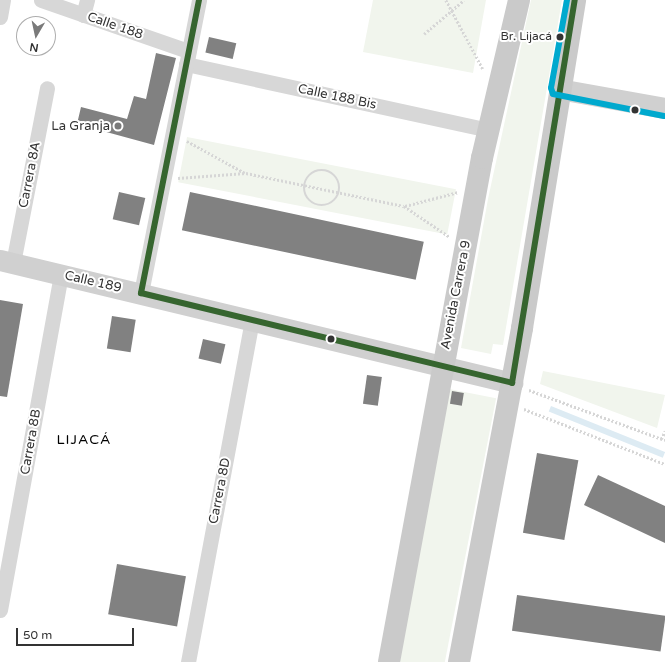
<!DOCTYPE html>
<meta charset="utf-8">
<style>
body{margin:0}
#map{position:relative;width:665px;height:662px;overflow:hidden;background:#fff;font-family:"Varela Round",sans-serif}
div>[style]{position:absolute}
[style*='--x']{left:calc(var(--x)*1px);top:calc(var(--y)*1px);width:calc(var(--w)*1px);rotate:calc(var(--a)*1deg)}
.green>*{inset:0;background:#f1f5ed;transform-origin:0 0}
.water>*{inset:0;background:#ddebf3;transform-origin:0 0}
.building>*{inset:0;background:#818181;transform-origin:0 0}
.path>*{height:2.5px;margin-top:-1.25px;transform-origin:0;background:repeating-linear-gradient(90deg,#d6d6d6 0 2px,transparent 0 4px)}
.path>.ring{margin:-1.25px;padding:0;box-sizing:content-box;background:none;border:2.5px solid #d6d6d6;border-radius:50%}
.street>*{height:15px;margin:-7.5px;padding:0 7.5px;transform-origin:7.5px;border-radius:7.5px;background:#d7d7d7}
.secondary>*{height:21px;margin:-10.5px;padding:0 10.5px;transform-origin:10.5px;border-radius:10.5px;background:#d0d0d0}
.primary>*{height:22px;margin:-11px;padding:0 11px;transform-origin:11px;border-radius:11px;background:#cacaca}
.bus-1>*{height:6px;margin:-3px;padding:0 3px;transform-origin:3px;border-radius:3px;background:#36652f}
.bus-2>*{height:6px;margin:-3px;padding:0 3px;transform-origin:3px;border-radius:3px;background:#00a9ce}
.dots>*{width:11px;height:11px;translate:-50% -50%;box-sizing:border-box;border:2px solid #fff;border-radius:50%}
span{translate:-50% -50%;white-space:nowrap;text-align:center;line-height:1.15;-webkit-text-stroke:4px #fff;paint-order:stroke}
.bus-label{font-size:12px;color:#333}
.right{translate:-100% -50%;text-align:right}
.street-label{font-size:13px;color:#333}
.poi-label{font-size:13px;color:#333}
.neighbourhood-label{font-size:14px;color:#000;letter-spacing:1px}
.north{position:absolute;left:16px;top:16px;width:40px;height:40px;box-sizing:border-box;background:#fff;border:1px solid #adadad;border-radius:50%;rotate:189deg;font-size:11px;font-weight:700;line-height:16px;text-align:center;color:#333}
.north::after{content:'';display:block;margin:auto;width:14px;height:18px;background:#7a7a7a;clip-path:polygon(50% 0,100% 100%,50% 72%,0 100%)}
.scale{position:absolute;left:16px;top:628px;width:118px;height:18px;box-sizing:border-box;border:2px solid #333;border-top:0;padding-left:5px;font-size:12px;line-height:14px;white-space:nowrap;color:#333;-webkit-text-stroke:3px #fff;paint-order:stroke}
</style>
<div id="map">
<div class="green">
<i style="clip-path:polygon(373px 0,486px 0,473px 73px,363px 52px)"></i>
<i style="clip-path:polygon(531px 0,562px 0,503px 345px,493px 344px,491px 354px,461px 348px,488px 199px)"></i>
<i style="left:187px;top:137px;width:274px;height:46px;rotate:11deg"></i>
<i style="clip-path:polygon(543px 371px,665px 395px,657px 428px,540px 384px)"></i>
<i style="left:449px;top:389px;width:48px;height:277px;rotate:11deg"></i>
</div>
<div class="water">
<i style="left:551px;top:406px;width:123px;height:6px;rotate:22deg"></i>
</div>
<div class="building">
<i style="left:209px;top:37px;width:28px;height:16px;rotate:13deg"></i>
<i style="clip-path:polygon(156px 53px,176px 58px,154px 145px,77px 124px,81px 107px,127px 119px,134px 96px,146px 99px)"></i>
<i style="left:119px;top:192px;width:27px;height:28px;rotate:13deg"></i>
<i style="left:190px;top:192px;width:239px;height:39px;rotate:12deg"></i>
<i style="clip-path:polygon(0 300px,23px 304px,7px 397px,0 396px)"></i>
<i style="left:112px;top:316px;width:24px;height:33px;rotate:9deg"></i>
<i style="left:203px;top:339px;width:23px;height:20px;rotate:13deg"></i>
<i style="left:367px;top:375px;width:15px;height:29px;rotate:8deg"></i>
<i style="left:452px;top:391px;width:12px;height:13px;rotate:9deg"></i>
<i style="left:537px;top:453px;width:42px;height:81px;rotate:10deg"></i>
<i style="clip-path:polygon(598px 475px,665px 506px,665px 543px,584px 505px)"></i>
<i style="left:117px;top:564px;width:70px;height:51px;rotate:10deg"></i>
<i style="left:517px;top:595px;width:150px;height:36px;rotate:8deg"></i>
</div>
<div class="path">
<i style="--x:446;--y:0;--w:78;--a:61.8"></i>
<i style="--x:424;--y:34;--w:52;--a:-40.4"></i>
<i style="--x:187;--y:141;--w:66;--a:28.9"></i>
<i class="ring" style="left:304px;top:170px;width:33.5px;height:33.5px"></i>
<i style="--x:178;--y:178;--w:68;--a:-4.2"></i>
<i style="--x:246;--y:173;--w:161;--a:11.8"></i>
<i style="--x:404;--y:206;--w:55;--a:34"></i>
<i style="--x:405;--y:206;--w:55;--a:-14.8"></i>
<i style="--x:529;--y:390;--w:145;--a:20.2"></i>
<i style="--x:524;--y:409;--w:151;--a:21.3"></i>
<i style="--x:661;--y:439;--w:9;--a:-63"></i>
</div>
<div class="street">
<i style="--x:41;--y:0;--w:156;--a:19.1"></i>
<i style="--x:83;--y:15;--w:16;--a:-75"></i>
<i style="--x:0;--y:17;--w:17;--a:-80"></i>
<i style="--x:186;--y:64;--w:310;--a:12.3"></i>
<i style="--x:13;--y:263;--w:178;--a:-79"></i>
<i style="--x:141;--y:293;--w:299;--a:-78.8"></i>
<i style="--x:0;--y:610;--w:341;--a:-79.7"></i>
<i style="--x:188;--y:662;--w:348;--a:-79.4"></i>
</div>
<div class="secondary">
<i style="--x:559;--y:89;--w:108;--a:10.2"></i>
<i style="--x:0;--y:260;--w:527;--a:13.51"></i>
</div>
<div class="primary">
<i style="--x:389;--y:662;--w:513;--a:-79.55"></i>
<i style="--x:482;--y:158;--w:162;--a:-76.8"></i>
<i style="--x:459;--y:662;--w:340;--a:-79.3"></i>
<i style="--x:522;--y:328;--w:332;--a:-80.8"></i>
</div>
<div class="bus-1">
<i style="--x:199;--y:0;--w:299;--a:101.2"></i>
<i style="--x:141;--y:293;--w:382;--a:13.6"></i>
<i style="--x:512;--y:383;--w:388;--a:-80.7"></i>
</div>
<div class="bus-2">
<i style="--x:567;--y:0;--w:89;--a:100.3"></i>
<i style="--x:551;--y:88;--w:6;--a:72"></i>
<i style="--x:553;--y:94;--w:113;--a:11.2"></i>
</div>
<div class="dots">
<i style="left:560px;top:37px;background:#333"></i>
<i style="left:635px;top:110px;background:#333"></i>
<i style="left:118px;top:126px;background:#7a7a7a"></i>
<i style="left:331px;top:339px;background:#333"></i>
</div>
<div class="bus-label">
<span class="right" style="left:552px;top:37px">Br. Lijacá</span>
</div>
<div class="street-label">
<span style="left:115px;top:26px;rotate:19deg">Calle 188</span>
<span style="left:337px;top:97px;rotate:12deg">Calle 188 Bis</span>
<span style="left:30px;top:175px;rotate:-79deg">Carrera 8A</span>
<span style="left:93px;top:282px;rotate:13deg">Calle 189</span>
<span style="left:456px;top:295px;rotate:-79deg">Avenida Carrera 9</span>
<span style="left:31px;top:442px;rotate:-80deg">Carrera 8B</span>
<span style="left:220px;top:491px;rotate:-79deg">Carrera 8D</span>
</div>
<div class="poi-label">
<span class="right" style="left:110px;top:126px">La Granja</span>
</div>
<div class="neighbourhood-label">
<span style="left:84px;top:440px">LIJACÁ</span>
</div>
<div class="north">N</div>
<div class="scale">50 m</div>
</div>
